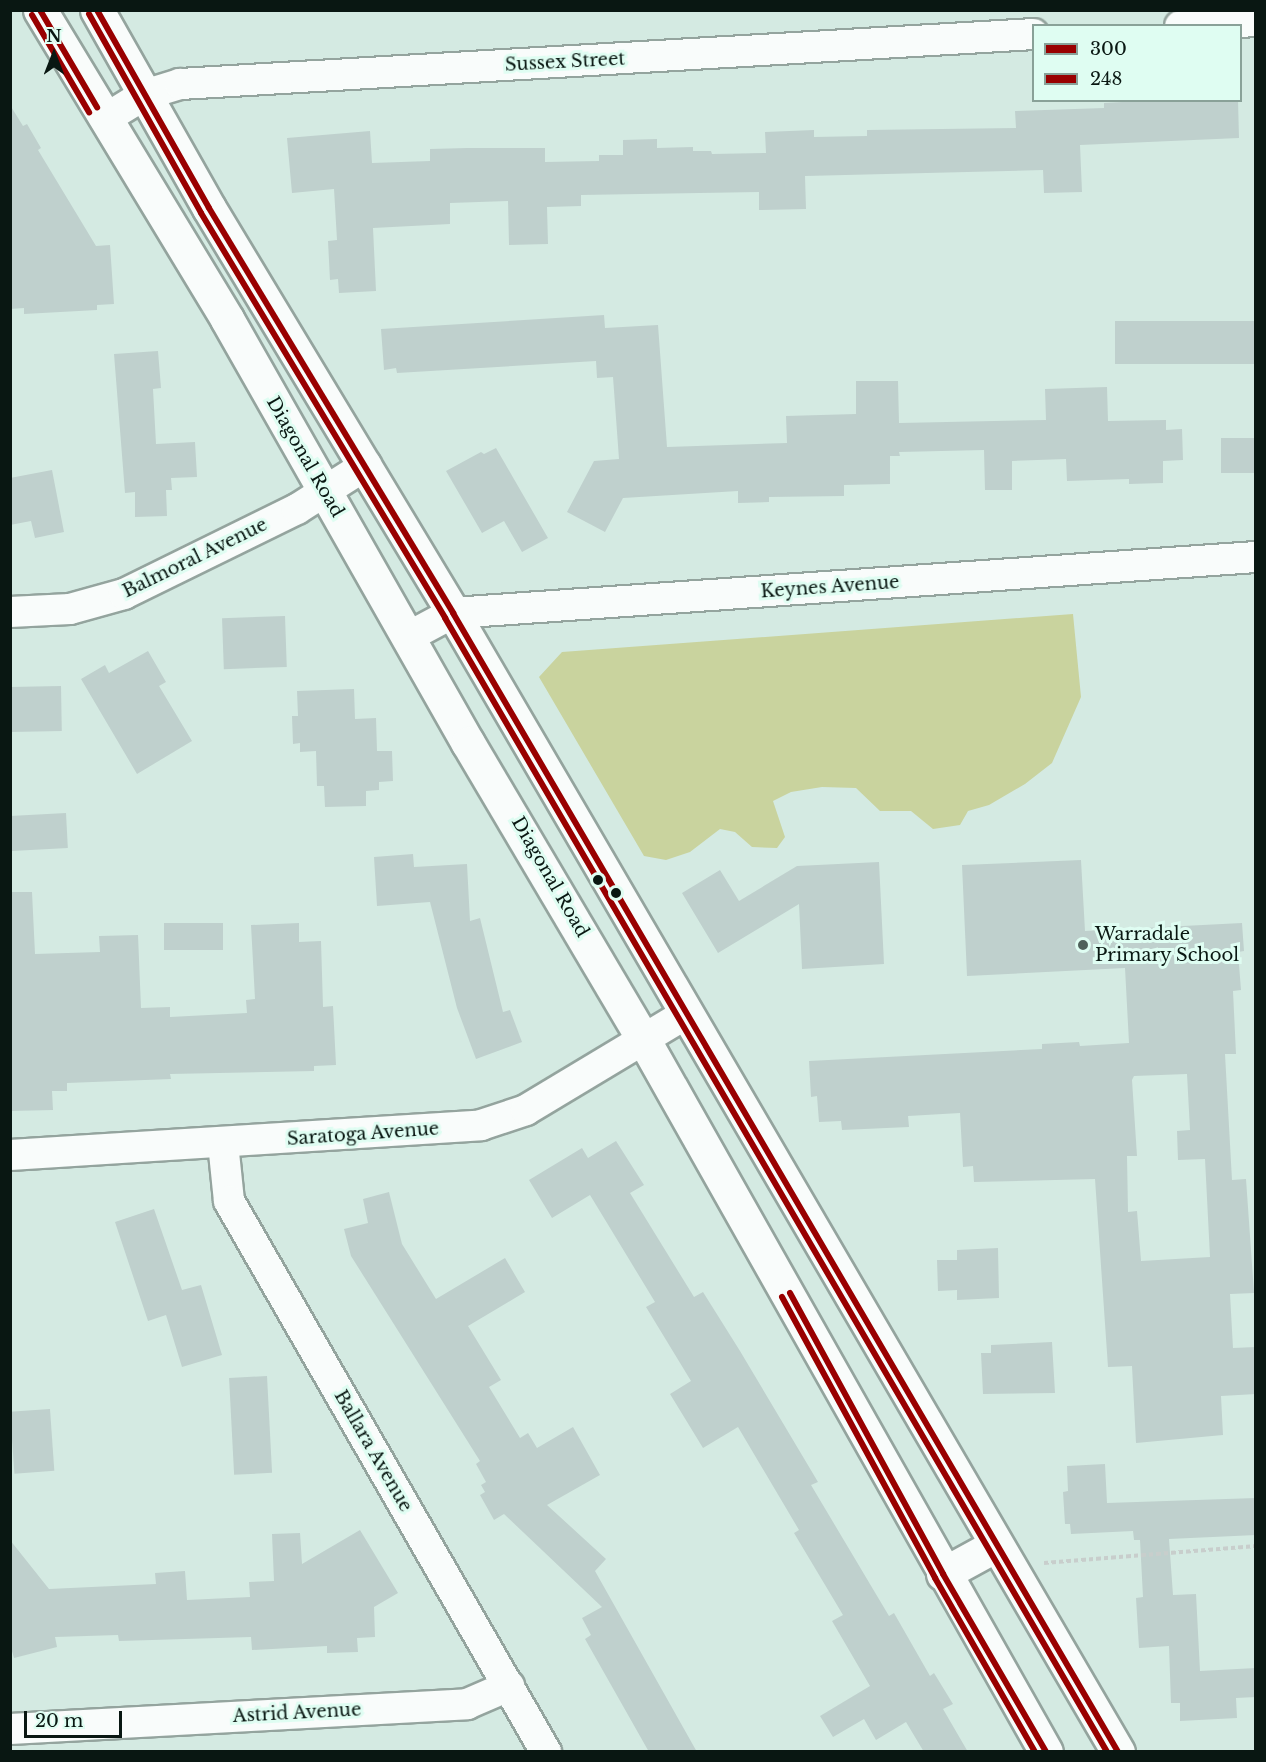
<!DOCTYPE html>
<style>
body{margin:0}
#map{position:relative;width:1266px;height:1762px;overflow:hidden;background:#d4eae2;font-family:"Libre Baskerville",serif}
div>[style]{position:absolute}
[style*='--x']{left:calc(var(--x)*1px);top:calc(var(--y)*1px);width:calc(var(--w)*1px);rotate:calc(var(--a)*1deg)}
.green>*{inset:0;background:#c9d39e}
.building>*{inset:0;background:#bfd0cd;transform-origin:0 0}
.path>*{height:4px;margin-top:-2px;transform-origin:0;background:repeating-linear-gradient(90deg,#c8cecc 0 4.5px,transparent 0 7.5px)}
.roads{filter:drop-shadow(2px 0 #94a49e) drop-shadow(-2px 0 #94a49e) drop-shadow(0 2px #94a49e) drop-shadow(0 -2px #94a49e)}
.minor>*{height:30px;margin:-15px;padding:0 15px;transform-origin:15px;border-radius:15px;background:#f9fcfb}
.secondary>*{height:33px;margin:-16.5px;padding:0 16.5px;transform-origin:16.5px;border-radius:16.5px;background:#f9fcfb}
.bus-1>*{height:6px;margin:-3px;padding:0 3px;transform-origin:3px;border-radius:3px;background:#900}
.bus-2>*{height:6px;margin:-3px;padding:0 3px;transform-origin:3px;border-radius:3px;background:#900}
.dots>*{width:16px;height:16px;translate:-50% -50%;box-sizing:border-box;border:3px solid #dffdf2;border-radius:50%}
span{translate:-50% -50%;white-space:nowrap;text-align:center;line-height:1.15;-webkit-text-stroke:6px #dffdf2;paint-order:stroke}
.street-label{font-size:18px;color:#091712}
.poi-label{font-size:18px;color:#091712}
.left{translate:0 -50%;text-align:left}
.frame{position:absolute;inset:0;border:12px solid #091712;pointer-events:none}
.legend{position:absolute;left:1032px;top:24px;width:210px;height:78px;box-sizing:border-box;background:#dffdf2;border:2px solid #89a198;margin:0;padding:8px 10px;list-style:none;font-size:18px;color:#091712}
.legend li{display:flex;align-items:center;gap:12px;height:30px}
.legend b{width:30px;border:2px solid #89a198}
.north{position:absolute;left:24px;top:24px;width:60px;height:60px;-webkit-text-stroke:4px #dffdf2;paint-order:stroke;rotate:0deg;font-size:16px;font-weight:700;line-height:24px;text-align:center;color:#091712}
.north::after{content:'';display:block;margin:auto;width:21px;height:27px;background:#091712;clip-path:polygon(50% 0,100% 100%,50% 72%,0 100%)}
.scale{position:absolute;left:24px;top:1711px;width:98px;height:27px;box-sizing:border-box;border:3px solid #091712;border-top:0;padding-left:8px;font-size:18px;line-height:21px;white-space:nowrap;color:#091712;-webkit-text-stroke:4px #dffdf2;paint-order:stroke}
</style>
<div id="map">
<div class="green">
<i style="clip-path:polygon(1073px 614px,1081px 697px,1052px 763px,1025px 784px,989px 805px,968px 811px,960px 825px,933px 829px,911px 811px,880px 811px,856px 788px,822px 787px,791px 792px,773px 801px,785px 837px,777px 848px,752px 847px,735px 832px,720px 829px,690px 852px,666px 860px,644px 856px,539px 677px,562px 652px)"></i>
</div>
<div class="building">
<i style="clip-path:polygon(1159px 100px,1238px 100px,1239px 138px,1080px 145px,1082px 192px,1044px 193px,1043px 170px,805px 176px,806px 209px,759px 210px,759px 192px,581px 195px,581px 206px,547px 207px,548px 244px,509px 245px,508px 201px,450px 203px,450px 224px,373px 228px,376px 291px,339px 293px,338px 279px,330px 280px,328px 241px,337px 240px,334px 189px,292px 193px,287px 138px,370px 131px,372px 163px,430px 161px,430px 149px,467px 148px,545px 148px,545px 162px,599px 161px,599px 155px,623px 155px,623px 140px,657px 139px,657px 148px,693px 147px,693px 151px,711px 151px,712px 154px,766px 153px,765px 132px,814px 130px,814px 137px,867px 136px,867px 130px,1016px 128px,1015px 111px,1104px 108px,1104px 103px)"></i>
<i style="clip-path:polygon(10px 105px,23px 126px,27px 124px,41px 148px,38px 150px,96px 246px,110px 245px,114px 304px,97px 305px,97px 310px,24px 314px,24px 308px,10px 309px)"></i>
<i style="clip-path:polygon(604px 315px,605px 328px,658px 325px,667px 447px,787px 443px,786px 416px,856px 414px,856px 381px,898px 381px,899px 423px,1046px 420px,1045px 389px,1107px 387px,1108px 421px,1166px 420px,1166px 430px,1182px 429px,1183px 460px,1163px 461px,1163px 483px,1129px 484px,1129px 479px,1067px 481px,1066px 459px,1012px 461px,1012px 490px,985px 490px,984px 450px,899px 452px,900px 456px,890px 456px,890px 484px,844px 485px,844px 496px,769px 497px,769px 502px,738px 503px,738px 491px,623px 498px,605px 532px,567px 512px,594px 461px,619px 459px,613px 377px,597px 378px,596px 361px,397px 373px,396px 368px,384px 370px,381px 329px)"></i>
<i style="left:1256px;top:321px;width:43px;height:141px;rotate:90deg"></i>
<i style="clip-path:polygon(158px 351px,161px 388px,153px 389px,156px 444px,195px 442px,197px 477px,171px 478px,172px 490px,166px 490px,167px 516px,135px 517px,135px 492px,125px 493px,114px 354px)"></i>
<i style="left:1256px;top:438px;width:35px;height:35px;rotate:90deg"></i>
<i style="clip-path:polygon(496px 448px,548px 538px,522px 552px,504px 521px,482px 533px,446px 471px,481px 452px,484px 454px)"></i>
<i style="clip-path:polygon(52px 470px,64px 532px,35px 538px,31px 521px,10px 525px,10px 478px)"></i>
<i style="left:285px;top:616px;width:51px;height:63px;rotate:88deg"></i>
<i style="clip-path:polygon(148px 651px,166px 682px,159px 686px,192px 741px,137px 774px,81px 679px,105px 665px,109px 673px)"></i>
<i style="left:61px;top:686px;width:45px;height:51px;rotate:89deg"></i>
<i style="clip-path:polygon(354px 689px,355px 719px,376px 718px,377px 751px,392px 751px,393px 781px,379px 782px,379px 790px,366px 791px,366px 806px,325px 807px,324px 786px,317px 786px,316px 751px,300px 752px,300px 743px,293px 744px,292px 716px,298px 716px,297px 691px)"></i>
<i style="left:66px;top:813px;width:35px;height:56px;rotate:87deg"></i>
<i style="clip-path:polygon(413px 854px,414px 867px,467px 864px,470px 921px,480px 918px,503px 1012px,510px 1010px,522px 1042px,476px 1059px,457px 1008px,430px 902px,377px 906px,374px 857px)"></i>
<i style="clip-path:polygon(evenodd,1081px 860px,1085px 931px,1242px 923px,1244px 951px,1238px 952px,1241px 990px,1233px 991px,1236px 1054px,1225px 1054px,1232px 1180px,1246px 1179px,1254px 1293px,1230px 1294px,1233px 1348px,1256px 1347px,1256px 1394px,1221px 1396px,1223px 1435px,1136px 1443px,1132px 1366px,1108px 1367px,1095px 1179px,974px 1182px,973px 1166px,963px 1167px,960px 1113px,908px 1116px,909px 1127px,842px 1130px,841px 1121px,819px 1122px,817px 1096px,811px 1097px,809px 1061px,1042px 1049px,1042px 1044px,1079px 1042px,1080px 1046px,1129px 1043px,1125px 968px,967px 976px,962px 865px,1081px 860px,1187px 1074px,1190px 1130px,1177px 1131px,1178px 1160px,1205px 1159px,1210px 1257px,1141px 1261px,1137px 1211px,1128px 1212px,1127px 1156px,1137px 1156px,1132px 1080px,1134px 1076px,1187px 1074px)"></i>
<i style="clip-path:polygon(879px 862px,884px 964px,802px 969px,799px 904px,718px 953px,682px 893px,720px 870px,739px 901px,797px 866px)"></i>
<i style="clip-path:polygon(10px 892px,32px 892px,35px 954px,100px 952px,99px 936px,138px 935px,141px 1008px,170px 1007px,170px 1017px,247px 1013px,246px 1000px,255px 999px,251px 925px,299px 923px,299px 942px,321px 941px,323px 1007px,333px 1006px,336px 1065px,314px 1066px,314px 1071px,170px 1074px,171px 1079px,67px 1083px,67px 1091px,52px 1091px,53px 1110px,10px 1111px)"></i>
<i style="left:223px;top:923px;width:27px;height:59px;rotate:90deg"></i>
<i style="clip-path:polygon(616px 1141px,644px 1185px,630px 1193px,694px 1297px,703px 1292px,740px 1351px,818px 1482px,811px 1485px,889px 1616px,894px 1613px,930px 1676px,934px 1673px,953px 1704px,943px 1709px,968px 1752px,924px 1752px,906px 1722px,876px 1740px,864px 1719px,833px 1737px,820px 1716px,870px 1686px,832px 1621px,843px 1615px,794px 1533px,799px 1530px,738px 1427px,703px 1448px,670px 1394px,691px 1381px,646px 1307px,655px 1302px,590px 1195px,552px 1218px,529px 1180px,582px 1148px,588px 1158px)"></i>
<i style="clip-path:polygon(389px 1192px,402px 1244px,436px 1299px,505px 1258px,525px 1292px,468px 1326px,501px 1380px,489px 1387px,520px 1438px,528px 1433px,537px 1448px,573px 1427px,600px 1475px,547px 1505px,606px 1559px,595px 1571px,697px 1752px,649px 1752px,585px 1639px,591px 1635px,582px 1618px,602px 1607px,504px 1514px,494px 1520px,480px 1495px,485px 1492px,481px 1485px,486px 1482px,476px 1464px,480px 1461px,351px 1256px,344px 1229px,368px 1223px,363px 1199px)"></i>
<i style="clip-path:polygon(154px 1209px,182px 1290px,201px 1285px,222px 1355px,182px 1367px,166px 1315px,148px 1321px,115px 1222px)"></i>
<i style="clip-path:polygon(998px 1248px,999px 1298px,957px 1300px,957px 1290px,938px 1291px,937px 1260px,957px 1260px,957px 1250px)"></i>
<i style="clip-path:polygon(1052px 1342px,1055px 1393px,983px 1394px,981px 1353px,991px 1353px,991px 1345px)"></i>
<i style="left:267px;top:1376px;width:97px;height:38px;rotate:87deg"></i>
<i style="left:50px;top:1409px;width:62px;height:40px;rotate:86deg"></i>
<i style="clip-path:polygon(1105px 1464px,1107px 1503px,1256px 1498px,1256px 1535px,1169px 1539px,1173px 1595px,1196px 1594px,1200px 1671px,1256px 1668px,1256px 1697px,1236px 1698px,1237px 1718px,1180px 1721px,1180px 1703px,1171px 1703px,1169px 1646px,1139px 1648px,1136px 1598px,1143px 1597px,1140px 1540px,1134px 1540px,1133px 1531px,1071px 1534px,1070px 1524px,1065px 1524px,1063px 1492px,1068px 1491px,1067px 1466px)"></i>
<i style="clip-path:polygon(360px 1530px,398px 1593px,374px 1607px,375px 1637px,357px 1638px,358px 1652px,327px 1653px,327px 1646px,252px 1650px,251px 1637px,119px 1641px,118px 1635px,55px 1637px,57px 1647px,14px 1658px,10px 1644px,10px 1540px,49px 1589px,156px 1584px,155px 1573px,185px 1571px,187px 1600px,250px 1597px,249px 1582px,274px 1581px,272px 1534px,300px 1533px,302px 1564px)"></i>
</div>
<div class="path">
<i style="--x:1044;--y:1563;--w:213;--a:-4.6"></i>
</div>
<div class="roads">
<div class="minor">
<i style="--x:1180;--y:26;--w:76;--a:-3.8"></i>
<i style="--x:105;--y:119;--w:46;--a:-31.6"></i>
<i style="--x:144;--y:95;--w:38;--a:-17"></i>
<i style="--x:180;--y:84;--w:855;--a:-3.35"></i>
<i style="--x:10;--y:612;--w:60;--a:-2.9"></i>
<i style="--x:70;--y:609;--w:56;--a:-15.5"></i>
<i style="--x:124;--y:594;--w:193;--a:-26.2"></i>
<i style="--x:297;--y:509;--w:82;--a:-32.5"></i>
<i style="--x:410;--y:636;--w:49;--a:-28.1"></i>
<i style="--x:453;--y:613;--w:805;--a:-3.99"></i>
<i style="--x:223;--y:1143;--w:58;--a:84.1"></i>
<i style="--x:229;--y:1201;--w:636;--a:60.09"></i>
<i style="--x:10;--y:1155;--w:472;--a:-3.6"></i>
<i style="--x:481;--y:1125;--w:47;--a:-18.4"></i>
<i style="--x:526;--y:1110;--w:187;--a:-31"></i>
<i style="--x:10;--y:1729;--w:458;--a:-3.1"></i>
<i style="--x:467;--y:1704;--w:46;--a:-23.2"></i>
</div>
<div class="secondary">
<i style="--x:40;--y:10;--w:361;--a:58.8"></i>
<i style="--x:227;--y:319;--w:488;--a:60.4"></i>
<i style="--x:468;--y:743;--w:347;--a:59.4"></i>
<i style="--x:645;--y:1042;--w:815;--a:60.54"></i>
<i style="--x:97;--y:10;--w:227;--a:60.5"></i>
<i style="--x:209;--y:208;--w:473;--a:58.9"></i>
<i style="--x:453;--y:613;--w:1319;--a:59.72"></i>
<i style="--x:943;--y:1574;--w:60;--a:-28.7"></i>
</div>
</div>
<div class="bus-1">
<i style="--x:40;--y:10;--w:113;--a:59.6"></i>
<i style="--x:97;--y:10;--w:227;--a:60.5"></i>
<i style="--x:209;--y:208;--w:473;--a:58.9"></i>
<i style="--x:453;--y:613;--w:1319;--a:59.72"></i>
<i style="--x:790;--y:1293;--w:320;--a:61.4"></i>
<i style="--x:943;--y:1574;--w:206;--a:59.9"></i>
</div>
<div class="bus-2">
<i style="--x:89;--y:14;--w:228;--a:60.6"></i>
<i style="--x:201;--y:213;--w:473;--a:58.9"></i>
<i style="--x:445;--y:618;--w:1313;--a:59.72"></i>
<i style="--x:32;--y:15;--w:113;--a:59.6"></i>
<i style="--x:782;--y:1297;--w:320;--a:61.4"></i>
<i style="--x:935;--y:1578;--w:201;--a:60.1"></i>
</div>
<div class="dots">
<i style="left:598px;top:880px;background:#091712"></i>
<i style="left:616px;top:893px;background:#091712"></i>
<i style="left:1083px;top:945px;background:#50615b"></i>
</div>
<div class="street-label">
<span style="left:565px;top:62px;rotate:-3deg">Sussex Street</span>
<span style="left:305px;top:457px;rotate:60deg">Diagonal Road</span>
<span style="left:195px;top:558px;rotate:-26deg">Balmoral Avenue</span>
<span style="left:830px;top:587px;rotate:-4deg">Keynes Avenue</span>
<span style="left:550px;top:877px;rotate:60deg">Diagonal Road</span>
<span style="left:363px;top:1134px;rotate:-4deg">Saratoga Avenue</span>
<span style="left:373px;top:1451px;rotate:60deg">Ballara Avenue</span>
<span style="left:297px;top:1713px;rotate:-3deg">Astrid Avenue</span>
</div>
<div class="poi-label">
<span class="left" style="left:1095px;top:945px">Warradale<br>Primary School</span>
</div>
<div class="frame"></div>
<ul class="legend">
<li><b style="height:8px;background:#900"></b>300</li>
<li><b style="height:8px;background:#900"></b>248</li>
</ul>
<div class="north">N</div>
<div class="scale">20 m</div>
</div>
